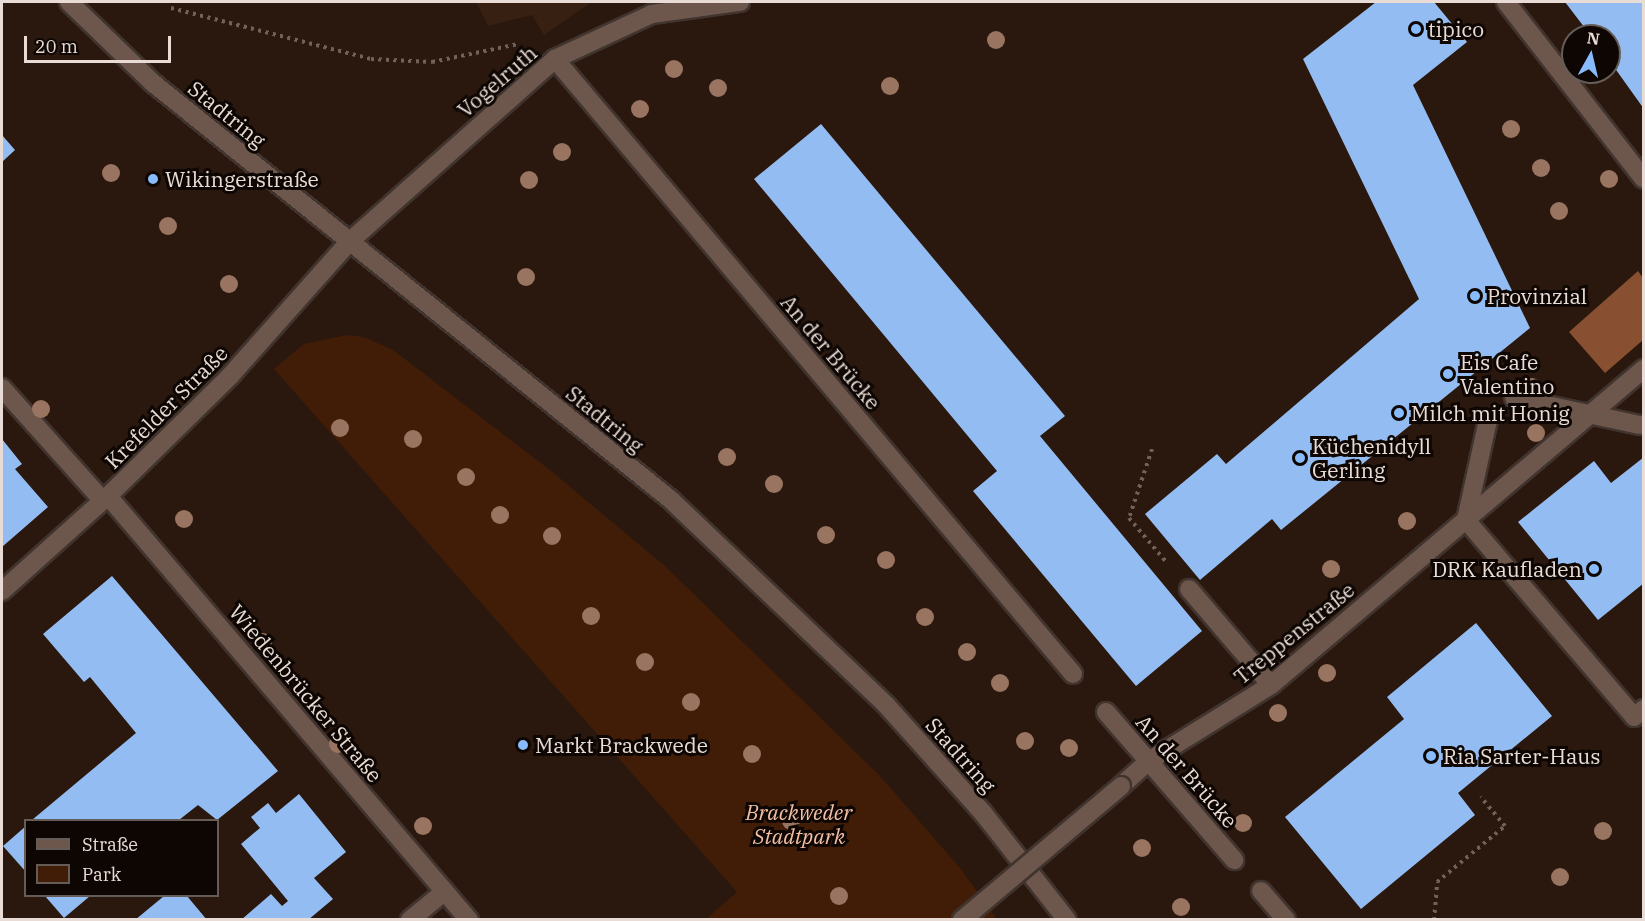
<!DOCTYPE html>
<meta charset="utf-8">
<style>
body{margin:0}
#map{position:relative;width:1645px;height:921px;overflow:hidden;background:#2a180e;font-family:"IBM Plex Serif",serif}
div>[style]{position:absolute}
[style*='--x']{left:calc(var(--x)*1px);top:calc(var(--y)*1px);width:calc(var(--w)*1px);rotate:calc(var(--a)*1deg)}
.built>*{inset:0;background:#371f11}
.green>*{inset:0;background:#411d07}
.water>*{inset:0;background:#885030}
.building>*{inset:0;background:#93bdf2}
.path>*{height:4px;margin-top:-2px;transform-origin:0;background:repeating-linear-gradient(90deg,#716159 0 3px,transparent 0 7.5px)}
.roads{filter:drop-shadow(2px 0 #41342f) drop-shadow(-2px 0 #41342f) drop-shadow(0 2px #41342f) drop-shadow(0 -2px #41342f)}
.minor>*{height:18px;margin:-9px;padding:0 9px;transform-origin:9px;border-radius:9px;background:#6d574c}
.bridges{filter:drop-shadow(2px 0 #41342f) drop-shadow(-2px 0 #41342f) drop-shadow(0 2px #41342f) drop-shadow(0 -2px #41342f)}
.minor-bridge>*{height:18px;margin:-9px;padding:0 9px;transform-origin:9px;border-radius:9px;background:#6d574c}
.trees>*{width:18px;height:18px;margin:-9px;border-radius:50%;background:#997460}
.dots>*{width:16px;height:16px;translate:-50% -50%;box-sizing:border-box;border:3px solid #0d0603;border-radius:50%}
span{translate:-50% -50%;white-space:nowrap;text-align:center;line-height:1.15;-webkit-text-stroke:6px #0d0603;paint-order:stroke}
.poi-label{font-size:21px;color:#e9dcd6}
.left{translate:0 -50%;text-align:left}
.right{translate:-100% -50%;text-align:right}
.street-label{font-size:21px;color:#e9dcd6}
.park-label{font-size:21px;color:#f4bfa4;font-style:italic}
.frame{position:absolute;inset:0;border:3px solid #e9dcd6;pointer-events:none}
.legend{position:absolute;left:24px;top:819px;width:195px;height:78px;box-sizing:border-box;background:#0d0603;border:2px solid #655c57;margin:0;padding:8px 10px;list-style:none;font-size:18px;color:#e9dcd6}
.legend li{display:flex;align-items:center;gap:12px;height:30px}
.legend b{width:30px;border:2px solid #655c57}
.north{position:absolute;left:1561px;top:24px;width:60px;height:60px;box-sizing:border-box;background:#0d0603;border:2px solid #655c57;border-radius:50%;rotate:8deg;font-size:16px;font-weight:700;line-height:24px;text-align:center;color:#e9dcd6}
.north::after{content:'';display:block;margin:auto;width:21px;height:27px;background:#87bbfc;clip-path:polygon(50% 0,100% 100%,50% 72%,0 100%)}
.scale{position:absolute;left:24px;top:36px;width:147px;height:27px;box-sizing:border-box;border:3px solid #e9dcd6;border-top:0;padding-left:8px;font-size:18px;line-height:21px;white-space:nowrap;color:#e9dcd6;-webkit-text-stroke:4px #0d0603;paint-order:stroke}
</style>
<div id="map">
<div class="built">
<i style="clip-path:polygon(476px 2px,592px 2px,544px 35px,532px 15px,488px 26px)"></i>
</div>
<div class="green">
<i style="clip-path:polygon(347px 335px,364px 337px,393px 350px,550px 470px,666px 567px,880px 776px,960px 868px,997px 919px,706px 919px,737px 892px,274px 369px,304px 344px)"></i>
</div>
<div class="water">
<i style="clip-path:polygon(1638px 271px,1643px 278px,1643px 340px,1605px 373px,1569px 332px)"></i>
</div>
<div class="building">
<i style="clip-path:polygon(1376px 2px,1434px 2px,1467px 42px,1413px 85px,1530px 328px,1281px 530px,1272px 519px,1200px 580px,1145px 514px,1217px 454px,1226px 464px,1419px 299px,1303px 59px)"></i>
<i style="clip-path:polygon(1565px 2px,1644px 2px,1644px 109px,1609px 60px,1609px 36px,1591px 36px)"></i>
<i style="clip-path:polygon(821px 124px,1065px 416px,1040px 436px,1202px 631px,1136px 686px,973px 491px,997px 471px,754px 179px)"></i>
<i style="clip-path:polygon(2px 135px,15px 150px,2px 162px)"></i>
<i style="clip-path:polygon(2px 439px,22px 464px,15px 469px,48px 507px,2px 547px)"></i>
<i style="clip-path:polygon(1644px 457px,1644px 583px,1598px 620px,1518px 522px,1594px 461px,1611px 483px)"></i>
<i style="clip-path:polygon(112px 576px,278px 771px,217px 820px,198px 805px,179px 820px,32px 820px,136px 733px,90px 677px,84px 682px,43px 634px)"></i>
<i style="clip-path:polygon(1476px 623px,1552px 716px,1458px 793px,1475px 815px,1361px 909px,1285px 817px,1404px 719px,1387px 697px)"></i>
<i style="clip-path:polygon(299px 794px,346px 852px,314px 878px,333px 899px,308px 920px,241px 920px,271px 894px,282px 906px,288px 901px,241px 844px,260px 828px,251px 817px,268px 803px,276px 813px)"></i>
<i style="clip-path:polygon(26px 826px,26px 872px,3px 846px)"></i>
<i style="clip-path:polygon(45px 896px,90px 896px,64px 918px)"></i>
<i style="clip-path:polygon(164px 896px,187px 896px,207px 920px,135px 920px)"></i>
</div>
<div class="path">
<i style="--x:171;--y:8;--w:206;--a:14.3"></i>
<i style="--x:371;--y:59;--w:61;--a:2.8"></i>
<i style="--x:432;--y:62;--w:88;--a:-11.8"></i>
<i style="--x:1152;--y:449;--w:73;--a:108.4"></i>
<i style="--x:1129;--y:518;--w:59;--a:49.8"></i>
<i style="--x:1434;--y:920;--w:38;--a:-85"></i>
<i style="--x:1437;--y:882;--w:88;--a:-39.5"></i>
<i style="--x:1505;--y:826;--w:38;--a:-130"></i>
</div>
<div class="roads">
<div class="minor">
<i style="--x:69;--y:2;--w:117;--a:44"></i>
<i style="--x:153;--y:83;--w:665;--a:38.83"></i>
<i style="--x:671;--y:500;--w:298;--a:43.6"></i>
<i style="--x:887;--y:706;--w:144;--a:48.1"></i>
<i style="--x:983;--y:813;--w:136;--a:51.9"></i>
<i style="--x:1506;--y:2;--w:224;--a:52.1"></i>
<i style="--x:555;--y:59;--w:804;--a:49.89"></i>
<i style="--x:2;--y:388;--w:150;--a:48.2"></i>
<i style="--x:1514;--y:398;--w:129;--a:12.1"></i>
<i style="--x:1488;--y:420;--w:102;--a:102.4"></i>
<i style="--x:1466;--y:520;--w:259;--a:49.5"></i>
<i style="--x:1634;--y:717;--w:13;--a:-39"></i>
<i style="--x:108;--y:496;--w:557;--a:49.59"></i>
<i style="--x:1189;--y:589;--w:126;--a:49.5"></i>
<i style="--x:2;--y:591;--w:142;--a:-41.9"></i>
<i style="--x:108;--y:496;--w:171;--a:-44.5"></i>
<i style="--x:230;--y:376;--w:179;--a:-48.4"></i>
<i style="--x:349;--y:242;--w:276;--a:-41.6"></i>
<i style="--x:555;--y:59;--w:107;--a:-24.9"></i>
<i style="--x:652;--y:14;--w:89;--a:-7.8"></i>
<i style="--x:1106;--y:712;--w:196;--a:49.1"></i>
<i style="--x:1121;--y:786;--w:38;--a:-42"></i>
<i style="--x:1149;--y:761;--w:144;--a:-31.9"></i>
<i style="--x:1271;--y:685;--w:489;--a:-40.3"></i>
<i style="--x:1261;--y:891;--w:38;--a:49"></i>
<i style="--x:410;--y:920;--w:45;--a:-39.6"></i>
</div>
</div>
<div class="bridges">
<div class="minor-bridge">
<i style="--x:962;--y:920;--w:208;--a:-40.1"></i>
</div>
</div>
<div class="trees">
<i style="left:996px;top:40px"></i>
<i style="left:674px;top:69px"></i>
<i style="left:890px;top:86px"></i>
<i style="left:718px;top:88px"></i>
<i style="left:640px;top:109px"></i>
<i style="left:1511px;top:129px"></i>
<i style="left:562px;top:152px"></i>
<i style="left:1541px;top:168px"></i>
<i style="left:111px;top:173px"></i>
<i style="left:1609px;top:179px"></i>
<i style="left:529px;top:180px"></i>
<i style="left:1559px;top:211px"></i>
<i style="left:168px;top:226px"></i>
<i style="left:526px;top:277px"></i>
<i style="left:229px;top:284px"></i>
<i style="left:1532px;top:387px"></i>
<i style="left:41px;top:409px"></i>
<i style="left:340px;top:428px"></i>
<i style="left:1536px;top:433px"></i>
<i style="left:413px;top:439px"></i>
<i style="left:727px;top:457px"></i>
<i style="left:466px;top:477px"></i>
<i style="left:774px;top:484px"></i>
<i style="left:500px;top:515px"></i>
<i style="left:184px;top:519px"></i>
<i style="left:1407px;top:521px"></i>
<i style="left:826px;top:535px"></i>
<i style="left:552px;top:536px"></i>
<i style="left:886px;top:560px"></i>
<i style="left:1331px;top:569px"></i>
<i style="left:591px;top:616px"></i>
<i style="left:925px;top:617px"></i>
<i style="left:263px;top:642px"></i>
<i style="left:967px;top:652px"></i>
<i style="left:645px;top:662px"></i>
<i style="left:1327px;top:673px"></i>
<i style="left:1000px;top:683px"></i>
<i style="left:691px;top:702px"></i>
<i style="left:1278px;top:713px"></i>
<i style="left:1025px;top:741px"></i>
<i style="left:338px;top:744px"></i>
<i style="left:1069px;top:748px"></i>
<i style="left:752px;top:754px"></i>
<i style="left:791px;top:821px"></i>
<i style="left:1243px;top:823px"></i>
<i style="left:423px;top:826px"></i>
<i style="left:1603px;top:831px"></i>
<i style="left:1142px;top:848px"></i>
<i style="left:1560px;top:877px"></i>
<i style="left:839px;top:896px"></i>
<i style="left:1181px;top:907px"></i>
</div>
<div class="dots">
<i style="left:1416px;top:29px;background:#87bbfc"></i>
<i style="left:153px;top:179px;background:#87bbfc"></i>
<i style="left:1475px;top:296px;background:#87bbfc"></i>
<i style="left:1448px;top:374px;background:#87bbfc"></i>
<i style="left:1399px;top:413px;background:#87bbfc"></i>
<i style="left:1300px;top:458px;background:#87bbfc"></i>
<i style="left:1594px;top:569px;background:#87bbfc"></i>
<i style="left:523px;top:745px;background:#87bbfc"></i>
<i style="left:1431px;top:756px;background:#87bbfc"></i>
</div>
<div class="poi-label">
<span class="left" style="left:1428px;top:29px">tipico</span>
<span class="left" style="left:165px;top:179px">Wikingerstraße</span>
<span class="left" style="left:1487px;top:296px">Provinzial</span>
<span class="left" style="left:1460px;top:374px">Eis Cafe<br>Valentino</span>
<span class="left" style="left:1411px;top:413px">Milch mit Honig</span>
<span class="left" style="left:1312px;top:458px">Küchenidyll<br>Gerling</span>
<span class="right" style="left:1582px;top:569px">DRK Kaufladen</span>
<span class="left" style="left:535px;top:745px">Markt Brackwede</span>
<span class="left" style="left:1443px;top:756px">Ria Sarter-Haus</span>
</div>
<div class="street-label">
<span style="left:497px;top:81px;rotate:-41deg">Vogelruth</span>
<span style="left:227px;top:114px;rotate:39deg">Stadtring</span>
<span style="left:831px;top:352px;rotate:50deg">An der Brücke</span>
<span style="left:166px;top:407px;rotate:-45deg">Krefelder Straße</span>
<span style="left:605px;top:419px;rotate:39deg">Stadtring</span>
<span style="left:1294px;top:633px;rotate:-39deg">Treppenstraße</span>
<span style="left:306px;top:693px;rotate:50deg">Wiedenbrücker Straße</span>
<span style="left:961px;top:755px;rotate:48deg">Stadtring</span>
<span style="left:1187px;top:771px;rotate:49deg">An der Brücke</span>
</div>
<div class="park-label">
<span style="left:799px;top:824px">Brackweder<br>Stadtpark</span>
</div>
<div class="frame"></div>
<ul class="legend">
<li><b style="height:8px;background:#6d574c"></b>Straße</li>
<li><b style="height:16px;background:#411d07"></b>Park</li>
</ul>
<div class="north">N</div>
<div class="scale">20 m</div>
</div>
